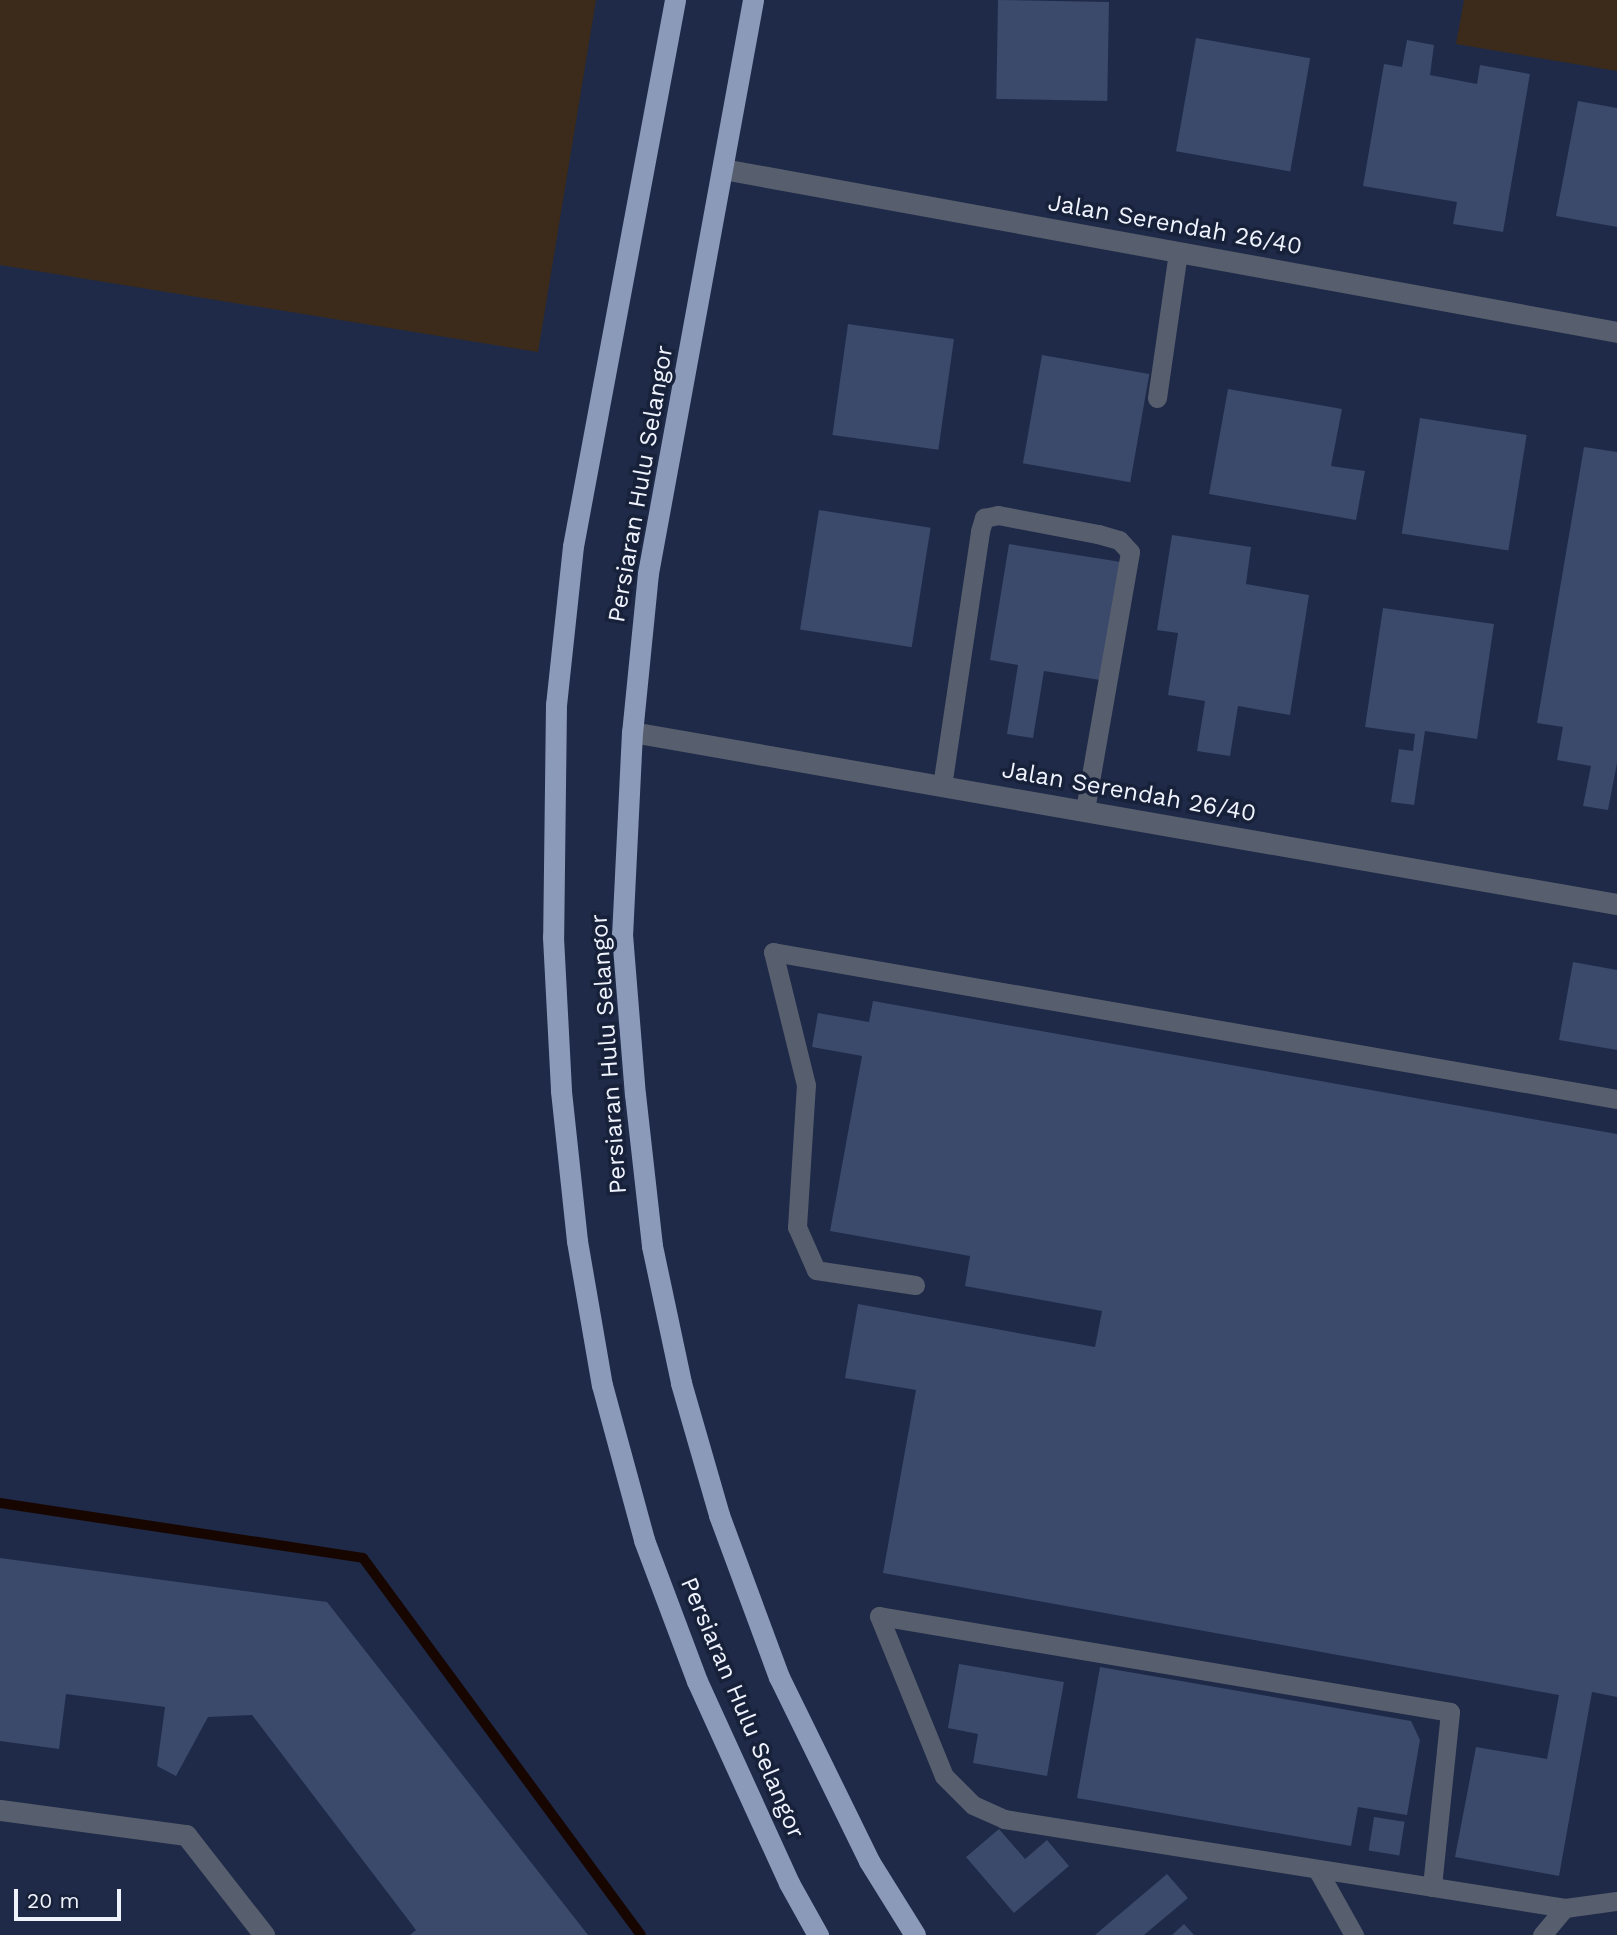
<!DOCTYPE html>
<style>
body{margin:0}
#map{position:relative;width:1617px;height:1935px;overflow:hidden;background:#172139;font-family:"Work Sans",sans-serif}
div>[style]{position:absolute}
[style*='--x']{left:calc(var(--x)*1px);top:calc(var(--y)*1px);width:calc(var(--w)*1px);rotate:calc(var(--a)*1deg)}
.built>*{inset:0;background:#1e2a48;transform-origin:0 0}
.green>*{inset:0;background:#3c2b1a}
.stream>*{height:10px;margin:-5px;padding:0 5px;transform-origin:5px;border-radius:5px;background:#170600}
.building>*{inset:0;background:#3b496a;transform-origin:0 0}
.lane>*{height:19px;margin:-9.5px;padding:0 9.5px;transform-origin:9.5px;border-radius:9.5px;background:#575e6d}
.street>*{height:21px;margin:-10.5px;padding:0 10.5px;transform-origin:10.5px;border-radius:10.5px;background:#575e6d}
.primary>*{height:21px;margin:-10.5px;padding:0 10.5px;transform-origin:10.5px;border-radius:10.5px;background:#8c9aba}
span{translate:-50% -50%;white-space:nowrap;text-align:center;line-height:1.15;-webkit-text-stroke:7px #172139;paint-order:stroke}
.street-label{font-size:24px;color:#eff3fe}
.scale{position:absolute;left:14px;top:1889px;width:107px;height:32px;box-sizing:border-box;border:4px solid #eff3fe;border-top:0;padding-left:9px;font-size:21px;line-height:24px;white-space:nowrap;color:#eff3fe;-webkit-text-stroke:5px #172139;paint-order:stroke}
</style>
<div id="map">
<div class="built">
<i style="left:0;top:0;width:1617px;height:1935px"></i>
</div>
<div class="green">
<i style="clip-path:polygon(0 0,596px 0,538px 352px,0 265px)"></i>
<i style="clip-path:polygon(1464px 0,1617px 0,1617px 71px,1456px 44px)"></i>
</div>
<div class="stream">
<i style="--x:0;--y:1503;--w:367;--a:8.6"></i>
<i style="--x:363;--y:1558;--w:468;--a:53.6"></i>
</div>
<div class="building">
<i style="left:998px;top:0;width:111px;height:99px;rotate:1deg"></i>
<i style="left:1196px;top:38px;width:116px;height:115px;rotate:10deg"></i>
<i style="clip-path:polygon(1407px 40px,1434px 45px,1430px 75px,1477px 84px,1480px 65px,1530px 74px,1503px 232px,1453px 224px,1457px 202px,1363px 186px,1384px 64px,1402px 67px)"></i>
<i style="clip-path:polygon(1578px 101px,1617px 108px,1617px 227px,1556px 216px)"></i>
<i style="left:848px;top:324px;width:107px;height:112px;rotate:8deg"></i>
<i style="left:1042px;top:355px;width:109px;height:110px;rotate:10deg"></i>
<i style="clip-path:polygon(1228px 389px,1342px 409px,1331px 466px,1365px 471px,1356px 520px,1209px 494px)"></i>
<i style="left:1420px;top:418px;width:108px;height:117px;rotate:9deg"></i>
<i style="clip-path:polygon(1584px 447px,1617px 452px,1617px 763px,1608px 810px,1583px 806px,1591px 766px,1557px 760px,1563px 727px,1537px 723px)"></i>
<i style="left:819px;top:510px;width:113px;height:121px;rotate:9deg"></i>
<i style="clip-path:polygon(1172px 535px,1251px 547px,1246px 584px,1309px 595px,1290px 715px,1238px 706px,1230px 756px,1197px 751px,1205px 701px,1168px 695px,1178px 633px,1157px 630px)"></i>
<i style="clip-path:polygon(1009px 544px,1121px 562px,1100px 680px,1044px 671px,1033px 738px,1007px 734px,1018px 665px,990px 660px)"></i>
<i style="clip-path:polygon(1383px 608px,1494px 624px,1477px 739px,1425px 731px,1414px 805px,1391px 802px,1399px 749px,1413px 751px,1415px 734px,1365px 727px)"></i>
<i style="clip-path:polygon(1573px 962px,1617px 970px,1617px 1050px,1559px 1040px)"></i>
<i style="clip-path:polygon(873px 1001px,1617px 1134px,1617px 1697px,1592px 1692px,1559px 1876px,1455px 1857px,1476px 1747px,1547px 1759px,1559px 1695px,883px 1573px,916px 1390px,845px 1378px,858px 1304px,1095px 1347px,1102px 1311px,965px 1286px,970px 1256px,830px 1231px,862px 1056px,812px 1047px,818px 1013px,869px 1022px)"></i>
<i style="clip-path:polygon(0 1558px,327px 1602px,588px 1935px,410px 1935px,416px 1930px,252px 1715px,208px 1717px,176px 1776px,157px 1766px,165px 1707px,66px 1694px,59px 1749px,0 1741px)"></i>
<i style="clip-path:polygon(959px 1664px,1064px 1682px,1047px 1776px,973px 1763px,978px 1734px,948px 1728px)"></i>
<i style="clip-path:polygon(1100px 1667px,1411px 1721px,1420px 1740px,1407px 1815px,1358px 1807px,1351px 1846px,1077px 1798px)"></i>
<i style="left:1374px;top:1817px;width:31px;height:34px;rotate:9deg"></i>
<i style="clip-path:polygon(999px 1829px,1025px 1859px,1047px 1840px,1069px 1866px,1014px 1913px,966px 1857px)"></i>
<i style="clip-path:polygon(1167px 1874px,1188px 1898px,1144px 1935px,1095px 1935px)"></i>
<i style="clip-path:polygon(1184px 1924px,1194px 1935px,1172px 1935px)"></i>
</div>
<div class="lane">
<i style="--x:1157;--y:398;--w:148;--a:-81.8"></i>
<i style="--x:942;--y:786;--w:258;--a:-81.5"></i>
<i style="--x:980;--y:531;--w:14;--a:-73"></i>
<i style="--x:984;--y:518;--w:14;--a:-12"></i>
<i style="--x:998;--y:515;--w:102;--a:10.8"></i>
<i style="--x:1098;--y:534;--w:22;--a:16"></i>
<i style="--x:1119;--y:540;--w:16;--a:47"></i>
<i style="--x:1130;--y:552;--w:263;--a:99.9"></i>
<i style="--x:915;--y:1285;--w:100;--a:-171.4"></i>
<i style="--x:816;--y:1270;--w:47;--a:-113.8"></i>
<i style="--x:797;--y:1227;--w:142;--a:-86.4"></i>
<i style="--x:806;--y:1085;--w:137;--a:-103.9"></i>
<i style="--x:773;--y:952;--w:857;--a:9.88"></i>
<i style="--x:879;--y:1616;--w:173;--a:67.9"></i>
<i style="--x:944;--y:1776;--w:41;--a:45"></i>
<i style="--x:973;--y:1805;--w:34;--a:24"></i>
<i style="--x:1004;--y:1819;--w:568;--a:9.01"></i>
<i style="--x:1565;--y:1908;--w:52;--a:-7.7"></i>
<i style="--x:879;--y:1616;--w:579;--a:9.54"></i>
<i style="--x:1450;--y:1712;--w:176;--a:95.9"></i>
<i style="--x:1317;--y:1869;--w:76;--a:60.7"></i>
<i style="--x:1542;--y:1935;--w:35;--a:-50"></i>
</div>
<div class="street">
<i style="--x:723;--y:169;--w:909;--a:10.33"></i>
<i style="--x:632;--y:732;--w:1000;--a:9.91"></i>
<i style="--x:0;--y:1810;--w:188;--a:7.7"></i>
<i style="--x:186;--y:1835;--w:127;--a:52"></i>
</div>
<div class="primary">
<i style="--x:675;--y:0;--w:555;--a:100.58"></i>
<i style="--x:573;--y:546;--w:159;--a:96.1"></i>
<i style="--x:556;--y:704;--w:233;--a:90.7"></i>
<i style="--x:553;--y:937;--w:154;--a:87"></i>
<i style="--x:561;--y:1091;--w:151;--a:83.9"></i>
<i style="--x:577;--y:1241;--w:146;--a:80.2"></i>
<i style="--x:602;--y:1385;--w:161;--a:74.8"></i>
<i style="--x:644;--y:1540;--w:151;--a:69.4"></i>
<i style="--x:697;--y:1681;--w:222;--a:65.5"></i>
<i style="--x:789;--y:1883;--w:60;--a:60.9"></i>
<i style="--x:753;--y:0;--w:583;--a:100.38"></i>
<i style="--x:648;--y:573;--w:160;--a:95.7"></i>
<i style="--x:632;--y:732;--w:202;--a:92.8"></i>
<i style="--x:622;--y:934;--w:161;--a:85.4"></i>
<i style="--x:635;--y:1094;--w:153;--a:83.6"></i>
<i style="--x:652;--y:1246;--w:140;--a:78"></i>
<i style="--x:681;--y:1383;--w:137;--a:73.9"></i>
<i style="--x:719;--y:1515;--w:173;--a:69.7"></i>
<i style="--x:779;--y:1677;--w:205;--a:63.9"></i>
<i style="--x:869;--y:1861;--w:87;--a:58.1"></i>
</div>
<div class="street-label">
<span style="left:1175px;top:225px;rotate:10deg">Jalan Serendah 26/40</span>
<span style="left:641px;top:484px;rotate:-80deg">Persiaran Hulu Selangor</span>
<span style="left:1129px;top:792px;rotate:10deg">Jalan Serendah 26/40</span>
<span style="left:609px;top:1054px;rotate:-94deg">Persiaran Hulu Selangor</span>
<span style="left:742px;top:1708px;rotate:67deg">Persiaran Hulu Selangor</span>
</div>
<div class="scale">20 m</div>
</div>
